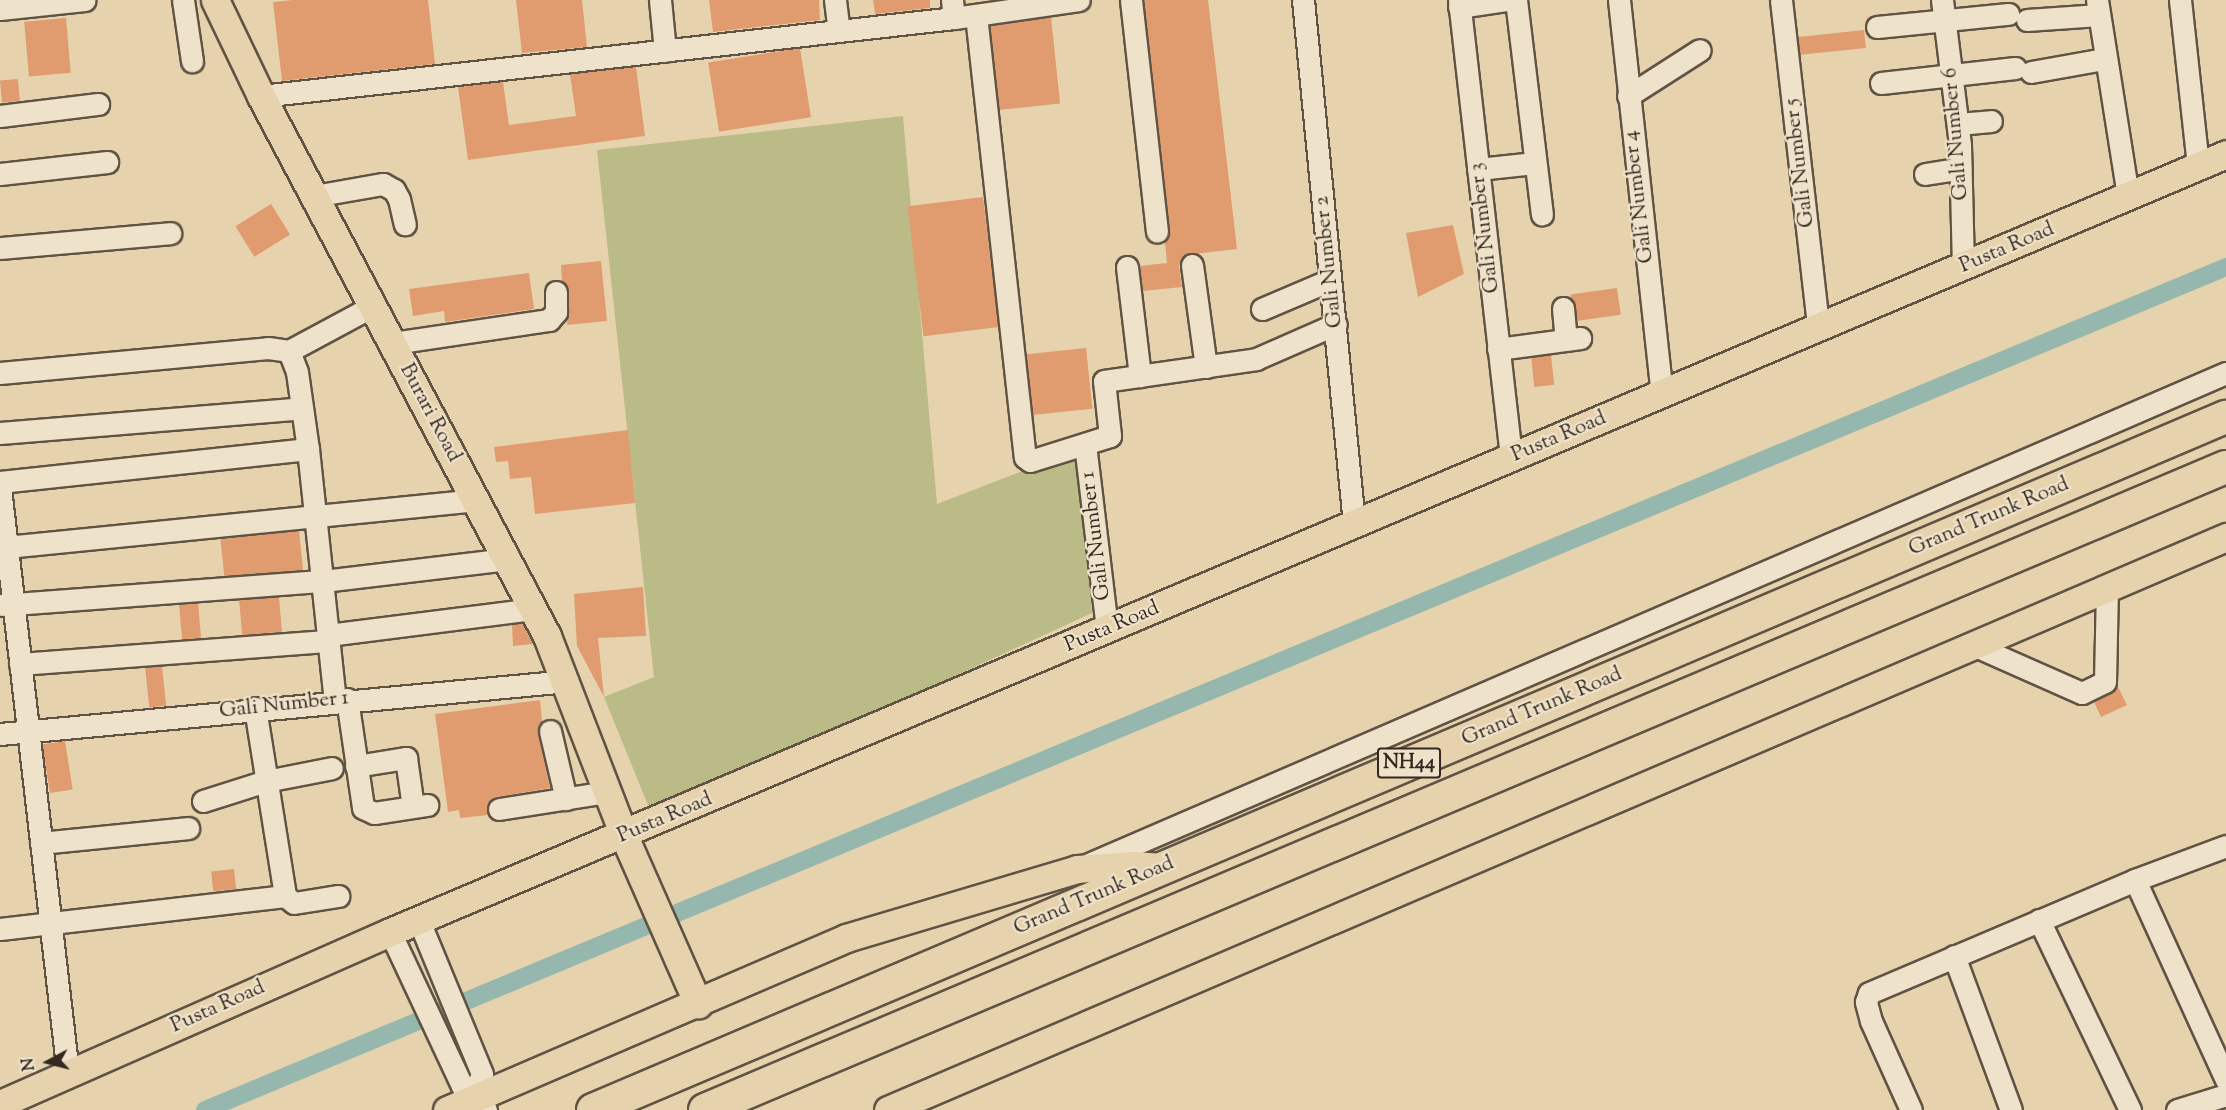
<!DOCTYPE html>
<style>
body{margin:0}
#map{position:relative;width:2226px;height:1110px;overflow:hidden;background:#e6d3ae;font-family:"Sorts Mill Goudy",serif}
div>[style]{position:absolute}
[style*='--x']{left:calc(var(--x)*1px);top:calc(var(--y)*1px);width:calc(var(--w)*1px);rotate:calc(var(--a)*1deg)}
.green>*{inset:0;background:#babb87}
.canal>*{height:18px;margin:-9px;padding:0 9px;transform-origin:9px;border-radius:9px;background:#96b7ae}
.building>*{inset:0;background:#e09c6e;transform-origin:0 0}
.roads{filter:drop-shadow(2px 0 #605344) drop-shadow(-2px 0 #605344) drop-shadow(0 2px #605344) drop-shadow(0 -2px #605344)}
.minor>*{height:21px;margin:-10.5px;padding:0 10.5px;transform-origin:10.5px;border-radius:10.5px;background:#efe2ca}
.major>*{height:27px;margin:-13.5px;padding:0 13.5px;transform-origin:13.5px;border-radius:13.5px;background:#e6d3ae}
.highway>*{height:32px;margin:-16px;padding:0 16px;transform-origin:16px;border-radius:16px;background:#e6d3ae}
span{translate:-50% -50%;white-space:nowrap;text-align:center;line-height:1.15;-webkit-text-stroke:4.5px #efe2ca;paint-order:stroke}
.shield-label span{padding:2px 4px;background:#efe2ca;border:2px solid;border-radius:4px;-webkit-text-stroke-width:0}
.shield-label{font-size:20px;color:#342821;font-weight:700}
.street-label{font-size:21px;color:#342821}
.north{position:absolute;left:18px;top:1032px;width:60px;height:60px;-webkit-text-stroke:4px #efe2ca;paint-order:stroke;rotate:263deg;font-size:16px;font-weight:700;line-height:24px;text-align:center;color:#342821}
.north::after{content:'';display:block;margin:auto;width:21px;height:27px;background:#342821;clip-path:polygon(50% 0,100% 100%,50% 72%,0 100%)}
</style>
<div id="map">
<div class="green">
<i style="clip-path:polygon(903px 116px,937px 504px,1082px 448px,1092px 613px,652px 815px,604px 697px,654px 677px,597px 150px)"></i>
</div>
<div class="canal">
<i style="--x:205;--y:1110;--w:2190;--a:-22.64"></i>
</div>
<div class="building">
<i style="clip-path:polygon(293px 0,428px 0,435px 64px,282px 81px,273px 2px)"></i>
<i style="clip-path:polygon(516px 0,582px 0,587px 47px,522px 53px)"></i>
<i style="clip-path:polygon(709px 0,819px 0,820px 20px,713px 32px)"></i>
<i style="clip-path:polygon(873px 0,930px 0,930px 8px,875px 14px)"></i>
<i style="clip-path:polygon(1144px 0,1208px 0,1237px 249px,1185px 255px,1179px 266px,1182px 287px,1143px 291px,1140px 266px,1167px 263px,1165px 242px,1170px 231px)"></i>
<i style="left:1051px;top:17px;width:87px;height:62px;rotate:84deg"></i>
<i style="left:66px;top:18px;width:55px;height:42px;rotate:85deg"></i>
<i style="left:1864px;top:30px;width:18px;height:66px;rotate:84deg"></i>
<i style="left:800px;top:48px;width:70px;height:93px;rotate:81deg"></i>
<i style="clip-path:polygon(636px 67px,645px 136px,468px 160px,458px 87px,503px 82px,509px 125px,576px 116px,570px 74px)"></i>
<i style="left:18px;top:79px;width:22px;height:18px;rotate:85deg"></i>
<i style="left:983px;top:197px;width:131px;height:76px;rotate:83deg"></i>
<i style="left:271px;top:204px;width:36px;height:42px;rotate:58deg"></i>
<i style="clip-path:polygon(1453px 225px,1464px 274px,1418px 297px,1406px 233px)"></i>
<i style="clip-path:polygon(601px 261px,607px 321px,567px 325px,569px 292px,562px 281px,561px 265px)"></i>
<i style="clip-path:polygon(529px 273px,534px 309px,445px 322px,444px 311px,413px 316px,409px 289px)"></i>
<i style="left:1617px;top:288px;width:27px;height:47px;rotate:82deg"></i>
<i style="left:1086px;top:348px;width:61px;height:60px;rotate:84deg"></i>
<i style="left:1551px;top:355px;width:30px;height:20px;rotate:84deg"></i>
<i style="clip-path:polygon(628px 430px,635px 503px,535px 514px,531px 477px,510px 479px,508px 461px,496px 462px,494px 447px)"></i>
<i style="left:299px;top:531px;width:39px;height:79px;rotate:84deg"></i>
<i style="clip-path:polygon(643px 587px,646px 636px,598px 638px,604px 697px,577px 646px,574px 594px)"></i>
<i style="left:279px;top:597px;width:35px;height:40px;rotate:85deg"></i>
<i style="left:198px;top:603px;width:35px;height:19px;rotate:85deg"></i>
<i style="clip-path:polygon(522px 623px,533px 644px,513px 646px,512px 625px)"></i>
<i style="left:162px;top:666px;width:40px;height:17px;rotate:84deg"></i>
<i style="clip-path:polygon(2117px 685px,2127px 705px,2101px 717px,2094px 702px,2111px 693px)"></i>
<i style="clip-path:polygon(540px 700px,542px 721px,538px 734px,550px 788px,496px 797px,487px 804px,488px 815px,460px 818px,459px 810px,448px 812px,435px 714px)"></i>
<i style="left:65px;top:741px;width:49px;height:23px;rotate:81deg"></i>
<i style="left:234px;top:869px;width:20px;height:23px;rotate:84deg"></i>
</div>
<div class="roads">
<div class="minor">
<i style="--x:183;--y:0;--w:62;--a:81.6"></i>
<i style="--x:660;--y:0;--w:51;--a:84.4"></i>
<i style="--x:835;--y:0;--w:31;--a:83"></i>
<i style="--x:952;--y:0;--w:18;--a:84"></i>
<i style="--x:1131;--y:0;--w:233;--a:83.6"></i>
<i style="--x:1303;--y:0;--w:526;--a:84.44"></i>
<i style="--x:1459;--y:0;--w:460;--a:83.5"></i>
<i style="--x:1516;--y:0;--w:216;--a:83.1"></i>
<i style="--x:1619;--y:0;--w:395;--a:83.8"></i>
<i style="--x:1781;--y:0;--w:328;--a:83.5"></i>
<i style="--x:1942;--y:0;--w:146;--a:82.9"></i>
<i style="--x:1960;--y:145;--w:123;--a:88.6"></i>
<i style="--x:2097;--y:0;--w:198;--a:81"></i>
<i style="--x:2180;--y:0;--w:167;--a:83.8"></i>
<i style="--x:1459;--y:7;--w:49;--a:-8.3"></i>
<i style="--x:0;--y:9;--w:85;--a:-6"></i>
<i style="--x:976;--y:15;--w:445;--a:83.7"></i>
<i style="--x:1025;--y:457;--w:6;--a:39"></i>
<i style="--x:1030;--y:461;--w:84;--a:-17.4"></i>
<i style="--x:1110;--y:436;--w:55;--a:-96.2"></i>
<i style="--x:1104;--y:381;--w:154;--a:-8.2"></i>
<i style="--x:1256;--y:359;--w:87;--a:-23.6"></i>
<i style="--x:2027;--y:20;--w:72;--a:-4"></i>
<i style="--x:1877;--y:27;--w:132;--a:-5.7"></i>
<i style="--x:2031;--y:72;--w:74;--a:-10.1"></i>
<i style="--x:1881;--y:83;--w:135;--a:-6.4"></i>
<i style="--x:261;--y:96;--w:697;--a:-6.42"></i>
<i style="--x:954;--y:18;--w:126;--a:-8.2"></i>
<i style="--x:1628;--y:96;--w:85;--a:-32.6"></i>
<i style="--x:0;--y:116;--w:99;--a:-7"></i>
<i style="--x:1958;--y:124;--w:33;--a:-5"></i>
<i style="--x:1478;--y:169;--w:57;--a:-6"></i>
<i style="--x:0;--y:174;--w:108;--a:-6.4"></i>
<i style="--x:1925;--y:174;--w:36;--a:-9"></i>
<i style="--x:314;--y:196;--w:70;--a:-9.9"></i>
<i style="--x:383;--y:184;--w:13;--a:29"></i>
<i style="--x:394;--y:190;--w:10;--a:61"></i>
<i style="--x:399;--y:199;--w:26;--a:77"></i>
<i style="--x:0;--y:248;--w:171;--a:-5"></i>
<i style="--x:1192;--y:265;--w:103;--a:82.2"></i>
<i style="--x:1127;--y:267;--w:110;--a:83.2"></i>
<i style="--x:1563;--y:308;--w:32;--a:85"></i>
<i style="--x:1262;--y:309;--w:74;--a:-23.1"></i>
<i style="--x:393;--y:343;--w:158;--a:-8.4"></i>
<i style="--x:549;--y:320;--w:11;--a:-49"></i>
<i style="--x:556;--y:312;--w:20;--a:-90"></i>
<i style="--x:1498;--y:349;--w:83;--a:-7.6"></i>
<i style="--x:289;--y:351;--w:95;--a:-28.2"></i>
<i style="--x:0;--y:373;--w:269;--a:-5.3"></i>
<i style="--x:268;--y:348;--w:21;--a:8"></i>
<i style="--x:289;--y:351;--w:22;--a:69"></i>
<i style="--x:297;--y:372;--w:78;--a:81.9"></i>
<i style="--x:308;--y:449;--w:252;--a:83.9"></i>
<i style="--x:0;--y:433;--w:303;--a:-4.7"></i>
<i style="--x:1085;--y:444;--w:186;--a:83.2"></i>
<i style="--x:0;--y:482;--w:310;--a:-6.1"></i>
<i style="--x:0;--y:488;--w:590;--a:83.38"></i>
<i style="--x:6;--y:547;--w:473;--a:-5.7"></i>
<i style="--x:1;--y:605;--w:323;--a:-4.3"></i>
<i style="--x:323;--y:581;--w:186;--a:-6.8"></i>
<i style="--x:328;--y:635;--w:208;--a:-7.2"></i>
<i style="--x:1973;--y:645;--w:119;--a:23.8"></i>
<i style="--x:2082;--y:693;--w:25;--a:-26"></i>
<i style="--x:2105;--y:682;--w:94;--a:-88.8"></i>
<i style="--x:20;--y:664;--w:310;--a:-4.3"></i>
<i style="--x:347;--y:699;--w:110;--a:81.6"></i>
<i style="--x:363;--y:808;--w:12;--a:24"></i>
<i style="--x:374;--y:813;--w:54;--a:-8.6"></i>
<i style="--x:255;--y:708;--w:190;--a:80.9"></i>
<i style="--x:285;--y:896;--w:11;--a:38"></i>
<i style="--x:294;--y:903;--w:45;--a:-9"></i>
<i style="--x:550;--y:731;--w:70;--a:76.8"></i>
<i style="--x:0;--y:734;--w:570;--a:-5.33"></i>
<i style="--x:356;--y:766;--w:51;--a:-9.1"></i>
<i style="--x:406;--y:758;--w:49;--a:81.9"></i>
<i style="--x:203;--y:801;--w:66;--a:-17.6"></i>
<i style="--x:266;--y:781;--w:67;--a:-11.1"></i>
<i style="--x:499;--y:809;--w:110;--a:-8.9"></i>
<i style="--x:41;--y:843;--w:148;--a:-5.8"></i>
<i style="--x:1089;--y:864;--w:1238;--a:-23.36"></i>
<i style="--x:2135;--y:880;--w:220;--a:65.5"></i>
<i style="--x:2039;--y:920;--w:211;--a:64.4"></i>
<i style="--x:419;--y:921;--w:165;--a:67.6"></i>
<i style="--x:482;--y:1074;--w:18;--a:112"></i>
<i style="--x:0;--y:929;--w:287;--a:-6.6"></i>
<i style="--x:390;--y:932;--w:170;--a:64.9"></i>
<i style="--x:462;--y:1086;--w:14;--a:21"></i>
<i style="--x:475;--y:1091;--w:22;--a:60"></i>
<i style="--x:1954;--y:956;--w:164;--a:69.7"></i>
<i style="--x:1911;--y:1110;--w:98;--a:-114.2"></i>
<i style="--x:1871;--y:1021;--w:20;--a:-105"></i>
<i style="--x:1866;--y:1002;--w:9;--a:-72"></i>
<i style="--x:1869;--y:993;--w:289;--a:-23"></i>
<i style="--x:2135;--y:880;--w:97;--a:-20.5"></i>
<i style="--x:2177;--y:1110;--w:51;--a:-17"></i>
</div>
<div class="major">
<i style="--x:215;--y:0;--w:106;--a:64.4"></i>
<i style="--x:261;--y:96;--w:611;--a:62.09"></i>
<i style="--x:547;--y:636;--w:214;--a:68.9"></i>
<i style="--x:624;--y:836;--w:184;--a:66.2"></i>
<i style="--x:0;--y:1104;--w:426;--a:-23.8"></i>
<i style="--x:390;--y:932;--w:1994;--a:-22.96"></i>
<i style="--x:447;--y:1110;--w:434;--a:-23.3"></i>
<i style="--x:846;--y:938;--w:241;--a:-16.6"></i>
<i style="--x:1077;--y:869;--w:56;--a:-4.1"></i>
<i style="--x:1133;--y:865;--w:29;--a:4"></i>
<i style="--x:888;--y:1110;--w:1456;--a:-23.18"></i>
</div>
<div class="highway">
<i style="--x:593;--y:1110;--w:1774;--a:-23"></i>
<i style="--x:705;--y:1110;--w:1651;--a:-22.92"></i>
</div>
</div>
<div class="shield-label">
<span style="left:1409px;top:763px">NH44</span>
</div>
<div class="street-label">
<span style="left:1956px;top:134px;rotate:-95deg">Gali Number 6</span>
<span style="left:1800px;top:163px;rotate:-97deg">Gali Number 5</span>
<span style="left:1639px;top:197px;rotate:-97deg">Gali Number 4</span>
<span style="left:1485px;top:228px;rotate:-97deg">Gali Number 3</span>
<span style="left:2007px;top:248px;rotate:-23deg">Pusta Road</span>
<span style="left:1329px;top:262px;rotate:-96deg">Gali Number 2</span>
<span style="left:430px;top:413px;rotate:62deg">Burari Road</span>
<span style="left:1559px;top:437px;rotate:-23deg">Pusta Road</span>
<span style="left:1989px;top:517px;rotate:-23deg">Grand Trunk Road</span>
<span style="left:1096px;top:536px;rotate:-97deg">Gali Number 1</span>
<span style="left:1112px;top:627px;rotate:-23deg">Pusta Road</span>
<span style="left:284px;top:705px;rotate:-6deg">Gali Number 1</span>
<span style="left:1542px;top:707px;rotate:-23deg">Grand Trunk Road</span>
<span style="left:665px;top:818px;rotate:-23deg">Pusta Road</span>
<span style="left:1094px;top:896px;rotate:-23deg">Grand Trunk Road</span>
<span style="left:218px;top:1007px;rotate:-24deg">Pusta Road</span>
</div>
<div class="north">N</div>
</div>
